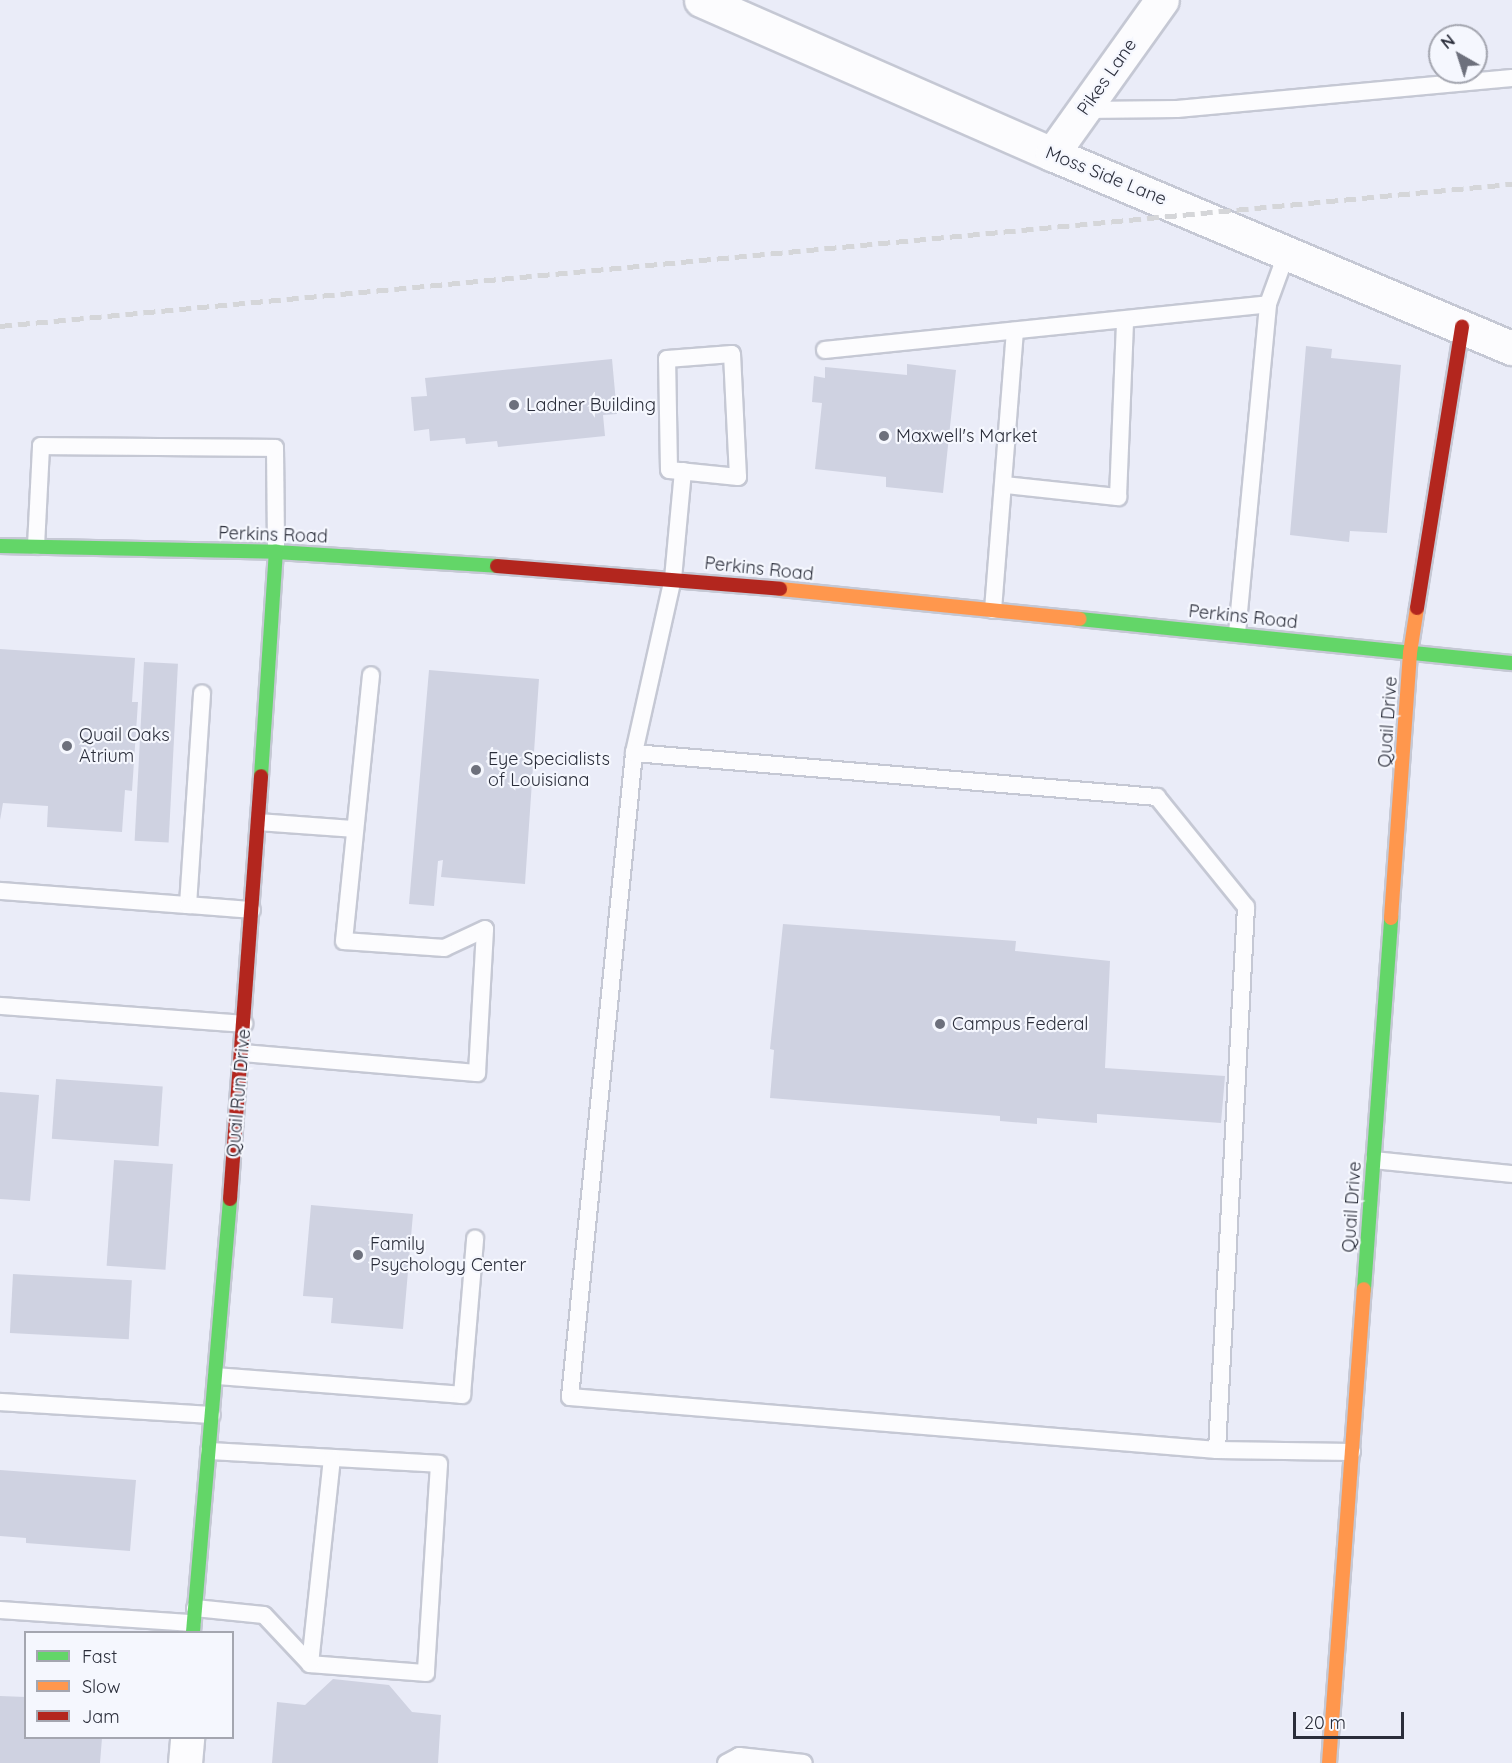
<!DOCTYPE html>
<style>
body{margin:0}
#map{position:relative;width:1512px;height:1763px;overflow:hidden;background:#eaecf8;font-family:Quicksand,sans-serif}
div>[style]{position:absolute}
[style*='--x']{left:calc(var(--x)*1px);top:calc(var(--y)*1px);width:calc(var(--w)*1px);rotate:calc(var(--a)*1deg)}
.building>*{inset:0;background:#cfd2e1;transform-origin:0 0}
.roads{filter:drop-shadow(2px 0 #c5c8d4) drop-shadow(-2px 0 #c5c8d4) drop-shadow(0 2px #c5c8d4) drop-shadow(0 -2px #c5c8d4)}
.lane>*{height:16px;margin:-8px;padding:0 8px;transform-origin:8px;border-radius:8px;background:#fcfcfe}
.street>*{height:33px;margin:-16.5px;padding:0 16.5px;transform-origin:16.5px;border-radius:16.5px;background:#fcfcfe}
.fast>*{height:14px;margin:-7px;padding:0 7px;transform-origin:7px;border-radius:7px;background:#63d668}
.slow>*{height:14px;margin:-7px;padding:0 7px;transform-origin:7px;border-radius:7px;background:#ff974d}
.jam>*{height:14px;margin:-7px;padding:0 7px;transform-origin:7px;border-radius:7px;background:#b3261e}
.rail>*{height:4.5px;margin-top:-2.25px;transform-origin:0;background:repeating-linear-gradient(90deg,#d5d6d9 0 12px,transparent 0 18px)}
.dots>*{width:16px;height:16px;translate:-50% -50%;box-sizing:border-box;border:3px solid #f5f7fe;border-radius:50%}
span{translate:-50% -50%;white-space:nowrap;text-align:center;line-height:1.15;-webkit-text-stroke:4.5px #f5f7fe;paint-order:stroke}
.street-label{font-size:18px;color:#2a2d3a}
.poi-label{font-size:18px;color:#2a2d3a}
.left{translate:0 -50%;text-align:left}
.legend{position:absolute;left:24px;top:1631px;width:210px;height:108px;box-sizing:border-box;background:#f5f7fe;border:2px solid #a4a6b0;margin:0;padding:8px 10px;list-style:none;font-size:18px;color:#2a2d3a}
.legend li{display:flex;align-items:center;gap:12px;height:30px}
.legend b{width:30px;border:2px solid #a4a6b0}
.north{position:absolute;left:1428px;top:24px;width:60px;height:60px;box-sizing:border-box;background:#f5f7fe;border:2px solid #a4a6b0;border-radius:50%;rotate:321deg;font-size:16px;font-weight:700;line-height:24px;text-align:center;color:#2a2d3a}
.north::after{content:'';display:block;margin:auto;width:21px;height:27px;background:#6d707c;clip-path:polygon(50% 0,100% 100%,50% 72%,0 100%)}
.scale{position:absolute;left:1293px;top:1712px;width:111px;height:27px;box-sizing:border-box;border:3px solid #2a2d3a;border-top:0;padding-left:8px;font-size:18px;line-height:21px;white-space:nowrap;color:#2a2d3a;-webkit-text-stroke:4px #f5f7fe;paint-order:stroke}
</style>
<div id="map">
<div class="building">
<i style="clip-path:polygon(1306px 346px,1332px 349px,1331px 358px,1401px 365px,1387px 533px,1350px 531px,1349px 542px,1290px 535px)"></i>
<i style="clip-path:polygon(612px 359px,617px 414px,603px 415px,605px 436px,498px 447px,497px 441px,466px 444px,465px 438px,430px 441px,429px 429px,414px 431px,411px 397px,427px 396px,425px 378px)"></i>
<i style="clip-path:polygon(907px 364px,956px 370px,943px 493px,886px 487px,886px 477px,815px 469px,822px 403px,812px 402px,814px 376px,825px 378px,825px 367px,907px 375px)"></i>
<i style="clip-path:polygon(0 649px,135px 658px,132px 702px,138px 702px,132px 791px,125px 790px,122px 832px,47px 827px,48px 806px,3px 803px,0 820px)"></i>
<i style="left:144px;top:662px;width:34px;height:179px;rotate:3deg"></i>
<i style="clip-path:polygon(429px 670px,539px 679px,525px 884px,441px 877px,443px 860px,438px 861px,434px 906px,409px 904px)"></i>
<i style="clip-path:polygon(783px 924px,1016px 941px,1015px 951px,1110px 961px,1105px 1068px,1225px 1076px,1221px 1123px,1097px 1114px,1097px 1123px,1037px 1118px,1037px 1124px,1000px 1121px,1000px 1116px,770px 1098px,774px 1050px,770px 1049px)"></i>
<i style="left:56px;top:1079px;width:107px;height:60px;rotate:4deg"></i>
<i style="clip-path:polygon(0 1092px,39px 1095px,30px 1201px,0 1199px)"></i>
<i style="left:114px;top:1160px;width:59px;height:106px;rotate:4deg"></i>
<i style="clip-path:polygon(311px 1205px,413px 1214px,403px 1329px,331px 1323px,333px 1298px,303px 1296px)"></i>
<i style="left:13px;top:1274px;width:119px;height:59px;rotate:3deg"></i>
<i style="clip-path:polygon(0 1470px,136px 1480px,130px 1551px,26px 1543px,26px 1538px,0 1536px)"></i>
<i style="clip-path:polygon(333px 1679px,389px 1685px,412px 1712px,441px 1715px,438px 1763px,272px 1763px,277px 1702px,305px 1705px)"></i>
<i style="clip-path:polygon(0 1696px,26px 1697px,26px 1738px,102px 1738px,100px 1763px,0 1763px)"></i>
</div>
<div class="roads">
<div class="lane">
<i style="--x:1084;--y:110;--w:93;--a:-0.6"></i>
<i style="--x:1177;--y:109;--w:336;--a:-5.3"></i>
<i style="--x:825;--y:350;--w:445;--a:-5.9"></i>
<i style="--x:732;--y:354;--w:123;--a:87.2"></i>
<i style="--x:738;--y:477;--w:69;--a:-174.2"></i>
<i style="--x:669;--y:470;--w:111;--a:-91"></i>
<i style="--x:667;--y:359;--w:65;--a:-4.4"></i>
<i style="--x:683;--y:471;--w:107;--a:95.3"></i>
<i style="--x:673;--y:578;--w:179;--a:102.6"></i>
<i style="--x:634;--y:753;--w:647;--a:95.68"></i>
<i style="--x:570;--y:1397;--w:649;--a:4.68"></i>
<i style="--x:1217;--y:1450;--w:135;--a:0.8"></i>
<i style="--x:1005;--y:485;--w:114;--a:6.1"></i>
<i style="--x:1118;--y:497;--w:177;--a:-87.7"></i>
<i style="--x:36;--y:546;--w:100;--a:-87.1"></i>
<i style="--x:41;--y:446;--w:234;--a:0.5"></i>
<i style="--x:275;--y:448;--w:104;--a:89.4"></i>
<i style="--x:993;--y:610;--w:280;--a:-85.5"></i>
<i style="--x:1237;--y:633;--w:330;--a:-84.6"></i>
<i style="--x:1268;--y:304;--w:55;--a:-69.9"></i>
<i style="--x:634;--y:753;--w:525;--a:4.81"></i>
<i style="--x:1157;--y:797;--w:141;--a:51"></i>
<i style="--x:1246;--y:907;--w:544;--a:93.06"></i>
<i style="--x:259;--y:822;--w:96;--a:4.2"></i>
<i style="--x:0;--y:891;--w:189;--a:4.3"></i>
<i style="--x:188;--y:905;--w:212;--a:-86.2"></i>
<i style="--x:188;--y:905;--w:64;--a:4.5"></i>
<i style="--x:0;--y:1006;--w:245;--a:4.2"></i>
<i style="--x:242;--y:1053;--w:236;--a:4.9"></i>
<i style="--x:477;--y:1073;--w:144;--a:-86.8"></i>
<i style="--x:485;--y:929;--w:45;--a:155.1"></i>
<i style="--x:444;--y:948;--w:100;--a:-176"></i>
<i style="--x:344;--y:941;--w:267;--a:-84.2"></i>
<i style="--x:1374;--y:1160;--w:139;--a:5.8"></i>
<i style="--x:216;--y:1376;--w:247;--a:4.4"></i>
<i style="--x:462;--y:1395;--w:157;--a:-85.2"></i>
<i style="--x:0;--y:1402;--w:212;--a:3.5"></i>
<i style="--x:209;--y:1451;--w:230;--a:3.2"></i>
<i style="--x:439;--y:1464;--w:209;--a:93.6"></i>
<i style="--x:426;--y:1673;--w:116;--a:-175.6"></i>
<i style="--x:310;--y:1664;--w:206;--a:-83.9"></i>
<i style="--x:195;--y:1608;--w:69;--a:5.8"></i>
<i style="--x:264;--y:1615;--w:67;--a:46.8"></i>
<i style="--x:0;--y:1610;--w:193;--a:3.9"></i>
<i style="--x:726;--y:1763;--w:15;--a:-28"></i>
<i style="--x:739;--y:1756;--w:65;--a:6.1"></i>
</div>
<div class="street">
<i style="--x:701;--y:0;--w:383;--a:23.7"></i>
<i style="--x:1052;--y:154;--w:499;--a:22.9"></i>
<i style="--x:1052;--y:154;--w:189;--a:-54.5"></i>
<i style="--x:185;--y:1763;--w:25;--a:-85"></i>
</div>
<div class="fast">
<i style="--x:0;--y:546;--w:276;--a:1.2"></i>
<i style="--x:276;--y:552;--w:221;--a:3.6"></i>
<i style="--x:1079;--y:619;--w:435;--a:5.8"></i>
<i style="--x:261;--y:776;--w:225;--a:-86.2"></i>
<i style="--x:1364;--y:1289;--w:372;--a:-85.8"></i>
<i style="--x:193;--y:1632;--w:435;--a:-85.1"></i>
</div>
<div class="slow">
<i style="--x:780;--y:589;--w:301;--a:5.7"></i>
<i style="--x:1391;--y:918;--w:266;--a:-85.9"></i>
<i style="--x:1410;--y:653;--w:46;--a:-81.2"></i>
<i style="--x:1329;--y:1763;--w:475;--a:-85.8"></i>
</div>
<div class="jam">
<i style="--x:497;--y:566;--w:284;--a:4.6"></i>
<i style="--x:1417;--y:608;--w:285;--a:-80.9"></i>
<i style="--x:230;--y:1199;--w:424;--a:-85.8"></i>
</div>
</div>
<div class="rail">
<i style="--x:0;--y:326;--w:1519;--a:-5.37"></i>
</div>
<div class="dots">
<i style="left:514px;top:405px;background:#6d707c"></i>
<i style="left:884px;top:436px;background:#6d707c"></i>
<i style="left:67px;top:746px;background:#6d707c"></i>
<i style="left:476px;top:770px;background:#6d707c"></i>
<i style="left:940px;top:1024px;background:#6d707c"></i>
<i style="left:358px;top:1255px;background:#6d707c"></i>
</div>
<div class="street-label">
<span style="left:1107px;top:77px;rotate:-55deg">Pikes Lane</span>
<span style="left:1106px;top:176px;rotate:22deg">Moss Side Lane</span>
<span style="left:273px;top:535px;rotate:2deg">Perkins Road</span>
<span style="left:759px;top:569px;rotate:6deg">Perkins Road</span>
<span style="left:1243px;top:617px;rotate:6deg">Perkins Road</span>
<span style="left:1388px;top:722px;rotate:-86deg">Quail Drive</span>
<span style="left:239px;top:1093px;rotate:-85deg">Quail Run Drive</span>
<span style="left:1352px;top:1207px;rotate:-86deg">Quail Drive</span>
</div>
<div class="poi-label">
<span class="left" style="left:526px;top:405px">Ladner Building</span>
<span class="left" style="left:896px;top:436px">Maxwell's Market</span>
<span class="left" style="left:79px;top:746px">Quail Oaks<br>Atrium</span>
<span class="left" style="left:488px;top:770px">Eye Specialists<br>of Louisiana</span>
<span class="left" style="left:952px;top:1024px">Campus Federal</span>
<span class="left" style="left:370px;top:1255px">Family<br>Psychology Center</span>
</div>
<ul class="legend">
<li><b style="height:8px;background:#63d668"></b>Fast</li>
<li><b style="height:8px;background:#ff974d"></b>Slow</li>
<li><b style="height:8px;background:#b3261e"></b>Jam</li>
</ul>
<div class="north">N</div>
<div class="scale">20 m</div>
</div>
